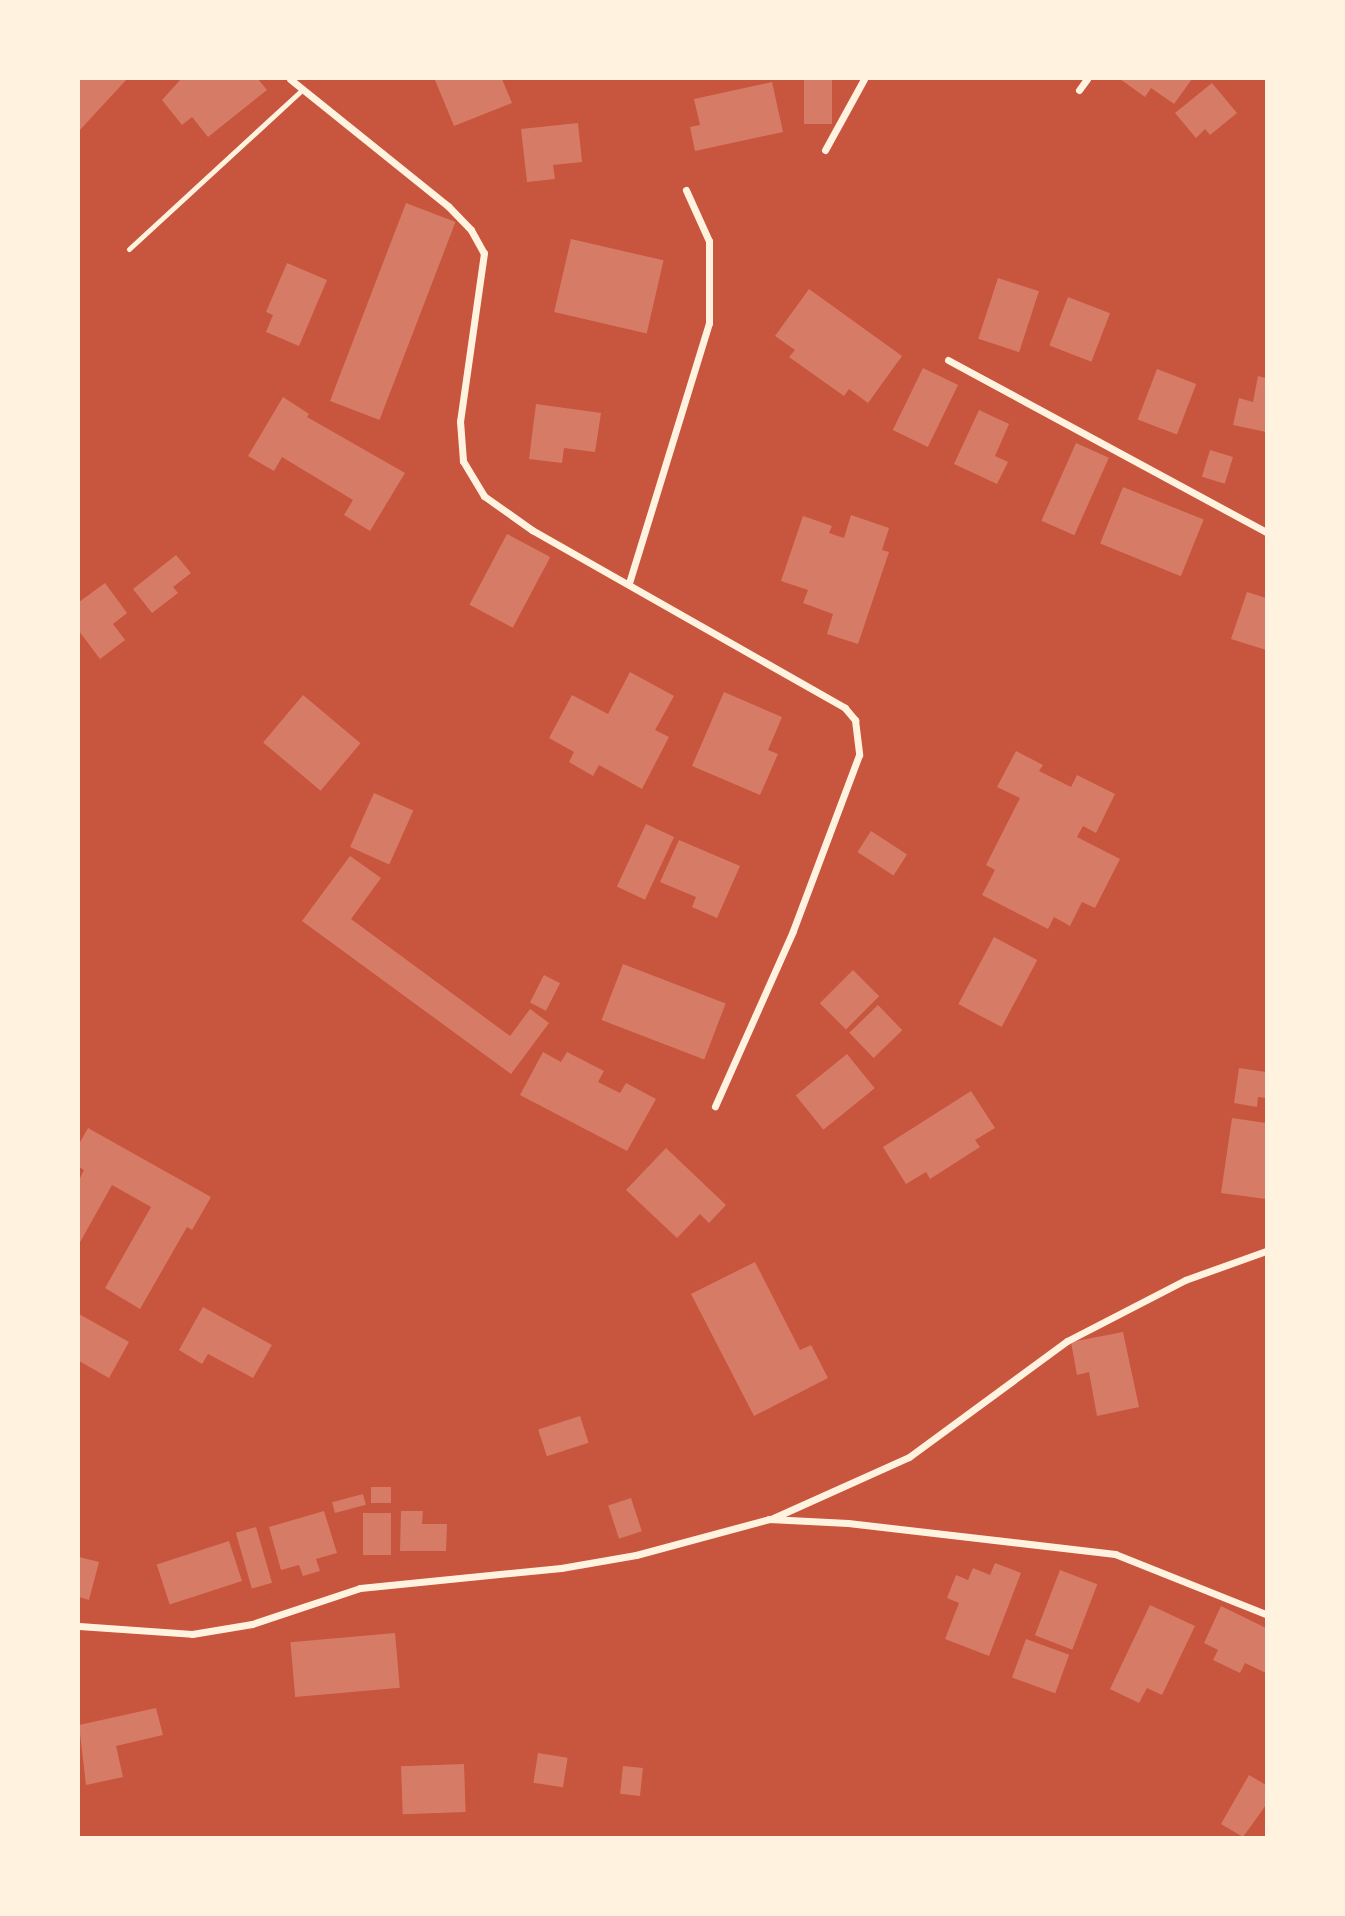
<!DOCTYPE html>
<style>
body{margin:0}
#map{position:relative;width:1345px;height:1916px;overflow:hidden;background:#c8553d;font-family:"Exo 2",sans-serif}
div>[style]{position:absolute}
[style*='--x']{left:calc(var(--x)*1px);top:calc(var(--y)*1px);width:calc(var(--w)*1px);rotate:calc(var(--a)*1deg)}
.building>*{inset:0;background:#d67c66;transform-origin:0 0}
.service>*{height:5px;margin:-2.5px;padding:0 2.5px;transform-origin:2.5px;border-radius:2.5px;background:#fff3e0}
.minor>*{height:7px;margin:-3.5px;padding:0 3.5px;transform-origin:3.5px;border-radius:3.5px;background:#fff3e0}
span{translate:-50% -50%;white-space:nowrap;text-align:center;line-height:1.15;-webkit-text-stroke:5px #fff3e0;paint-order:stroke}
.frame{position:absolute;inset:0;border:80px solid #fff3e0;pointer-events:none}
</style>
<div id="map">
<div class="building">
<i style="clip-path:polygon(79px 79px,127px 79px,79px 131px)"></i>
<i style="clip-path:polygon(181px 79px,258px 79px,267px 90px,208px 137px,192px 117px,182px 125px,162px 100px)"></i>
<i style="clip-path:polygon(502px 79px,512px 103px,454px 126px,435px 80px)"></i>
<i style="left:804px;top:79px;width:28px;height:45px"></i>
<i style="clip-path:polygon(1120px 79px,1192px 79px,1174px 104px,1151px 88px,1145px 97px)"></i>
<i style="clip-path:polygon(772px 82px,783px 132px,695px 151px,690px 127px,700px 125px,694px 99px)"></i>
<i style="clip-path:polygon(1212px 83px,1237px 113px,1210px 135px,1205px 129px,1196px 138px,1175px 113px)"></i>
<i style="clip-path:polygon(578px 123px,582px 162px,553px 165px,555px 179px,527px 182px,521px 129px)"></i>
<i style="left:406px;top:203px;width:53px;height:212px;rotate:21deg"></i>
<i style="left:571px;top:239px;width:95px;height:75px;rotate:13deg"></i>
<i style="clip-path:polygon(287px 263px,327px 280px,299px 346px,266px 332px,273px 315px,266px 312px)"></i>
<i style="left:998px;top:278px;width:43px;height:64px;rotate:18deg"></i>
<i style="clip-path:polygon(809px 289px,902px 356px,868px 403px,849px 389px,844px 396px,789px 357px,795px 350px,775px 336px)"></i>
<i style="left:1068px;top:297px;width:45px;height:52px;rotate:21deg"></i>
<i style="left:923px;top:368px;width:39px;height:69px;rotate:26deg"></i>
<i style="left:1157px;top:369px;width:42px;height:54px;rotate:21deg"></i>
<i style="clip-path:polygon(1258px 376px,1266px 378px,1266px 432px,1233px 425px,1239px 398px,1253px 402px)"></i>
<i style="clip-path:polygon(283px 397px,309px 414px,307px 417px,405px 473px,370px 531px,344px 515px,353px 500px,282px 457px,274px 471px,248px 456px)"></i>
<i style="clip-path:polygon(536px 404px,601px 413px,595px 452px,564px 448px,562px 463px,529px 459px)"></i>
<i style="clip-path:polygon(979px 410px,1009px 424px,995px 456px,1008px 462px,997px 484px,954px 464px)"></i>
<i style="left:1076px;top:443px;width:36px;height:85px;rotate:24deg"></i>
<i style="left:1210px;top:450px;width:24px;height:28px;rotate:17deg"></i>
<i style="left:1123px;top:487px;width:87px;height:61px;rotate:22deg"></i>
<i style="clip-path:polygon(851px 515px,889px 528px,882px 550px,889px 552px,858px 644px,827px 634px,833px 614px,803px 603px,808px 590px,781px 581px,803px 516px,832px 526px,829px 533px,844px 538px)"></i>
<i style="left:507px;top:534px;width:49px;height:80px;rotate:28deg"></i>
<i style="clip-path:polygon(176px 555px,191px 573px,173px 587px,178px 593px,152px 613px,133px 589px)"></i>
<i style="clip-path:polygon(105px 583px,127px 613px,113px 624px,125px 640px,100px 659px,79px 631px,79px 602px)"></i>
<i style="clip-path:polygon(1247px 592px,1266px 598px,1266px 650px,1231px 639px)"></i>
<i style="clip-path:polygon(630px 672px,674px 696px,655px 730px,669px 737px,642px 789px,599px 765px,593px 776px,569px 762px,574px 752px,549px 738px,572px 695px,608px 714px)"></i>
<i style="clip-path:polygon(724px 692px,782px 717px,768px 750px,778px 754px,760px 795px,692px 766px)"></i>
<i style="left:303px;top:695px;width:75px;height:62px;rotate:40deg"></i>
<i style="clip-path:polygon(1016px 751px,1043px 765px,1039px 771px,1071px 787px,1077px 775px,1115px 794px,1096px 833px,1083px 826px,1077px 837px,1120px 859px,1095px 908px,1082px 902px,1070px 926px,1054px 917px,1048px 929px,982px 895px,995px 870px,986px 865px,1020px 798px,997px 787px)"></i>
<i style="left:374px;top:793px;width:43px;height:59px;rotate:24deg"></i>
<i style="left:646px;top:824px;width:31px;height:69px;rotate:25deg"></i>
<i style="left:871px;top:831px;width:43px;height:25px;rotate:33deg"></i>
<i style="clip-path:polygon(679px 840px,740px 866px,717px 918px,692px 907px,696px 897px,660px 882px)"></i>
<i style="clip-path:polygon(350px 856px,381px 878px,351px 919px,510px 1036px,530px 1009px,549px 1023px,511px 1074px,302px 921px)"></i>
<i style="left:994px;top:937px;width:49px;height:76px;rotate:28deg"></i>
<i style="left:623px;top:964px;width:110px;height:60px;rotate:21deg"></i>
<i style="left:853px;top:970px;width:37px;height:47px;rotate:45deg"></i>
<i style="left:544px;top:975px;width:18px;height:31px;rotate:27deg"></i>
<i style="left:878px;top:1005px;width:35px;height:40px;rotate:46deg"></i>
<i style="clip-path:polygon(543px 1052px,561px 1062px,567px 1052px,604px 1071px,598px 1082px,620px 1093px,626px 1083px,656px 1099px,627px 1151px,520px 1095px)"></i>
<i style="left:847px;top:1054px;width:44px;height:66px;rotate:51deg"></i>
<i style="clip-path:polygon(1239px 1068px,1266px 1072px,1266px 1098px,1258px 1097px,1257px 1107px,1234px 1103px)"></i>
<i style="clip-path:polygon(971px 1091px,995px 1128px,975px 1140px,980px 1147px,930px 1179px,926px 1172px,906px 1184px,883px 1147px)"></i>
<i style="clip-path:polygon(1232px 1118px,1266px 1123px,1266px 1199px,1221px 1193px)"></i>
<i style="clip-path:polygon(88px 1128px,211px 1197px,192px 1230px,187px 1227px,140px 1309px,105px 1288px,151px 1207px,112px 1185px,79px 1244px,79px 1180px,84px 1170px,79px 1167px,79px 1144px)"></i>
<i style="clip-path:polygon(666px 1148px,726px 1205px,709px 1223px,700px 1214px,677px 1238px,626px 1190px)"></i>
<i style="clip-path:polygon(755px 1262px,800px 1350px,811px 1345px,828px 1378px,754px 1416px,691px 1294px)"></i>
<i style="clip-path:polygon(203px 1307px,272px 1345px,253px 1378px,208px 1354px,202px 1364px,179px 1350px)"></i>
<i style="clip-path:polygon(79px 1314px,129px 1342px,109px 1378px,79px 1361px)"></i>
<i style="clip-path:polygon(1123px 1332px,1139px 1407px,1097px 1416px,1089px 1372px,1077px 1375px,1071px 1342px)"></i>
<i style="left:580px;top:1416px;width:28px;height:44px;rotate:72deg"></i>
<i style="left:391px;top:1487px;width:16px;height:20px;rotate:90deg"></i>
<i style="left:363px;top:1494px;width:11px;height:32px;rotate:75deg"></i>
<i style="left:631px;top:1498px;width:35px;height:24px;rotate:72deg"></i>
<i style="clip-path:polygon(324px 1511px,337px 1553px,316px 1559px,320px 1571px,303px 1576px,299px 1565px,281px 1570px,269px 1527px)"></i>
<i style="clip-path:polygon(401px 1511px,423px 1511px,422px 1524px,447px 1524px,446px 1551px,400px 1551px)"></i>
<i style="left:363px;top:1513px;width:28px;height:42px"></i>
<i style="left:256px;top:1527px;width:58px;height:21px;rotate:74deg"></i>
<i style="left:229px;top:1541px;width:42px;height:76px;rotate:72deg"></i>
<i style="clip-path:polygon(79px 1557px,99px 1562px,89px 1600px,79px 1597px)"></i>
<i style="clip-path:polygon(995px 1563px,1021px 1573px,989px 1656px,945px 1639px,959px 1603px,947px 1598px,956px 1575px,968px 1580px,973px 1568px,990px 1575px)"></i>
<i style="left:1060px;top:1570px;width:40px;height:70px;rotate:21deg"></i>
<i style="clip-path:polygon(1150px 1605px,1195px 1626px,1162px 1695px,1147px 1688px,1139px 1703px,1110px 1689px)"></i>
<i style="clip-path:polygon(1221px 1606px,1266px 1628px,1266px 1673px,1245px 1663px,1240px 1673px,1213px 1660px,1218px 1650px,1204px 1643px)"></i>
<i style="left:395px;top:1633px;width:55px;height:105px;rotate:85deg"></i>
<i style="left:1026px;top:1639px;width:46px;height:41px;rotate:20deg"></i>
<i style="clip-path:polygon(156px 1708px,163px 1735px,116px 1746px,123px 1777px,86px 1785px,79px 1725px)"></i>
<i style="left:538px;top:1753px;width:30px;height:30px;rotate:9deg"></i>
<i style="left:464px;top:1764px;width:48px;height:63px;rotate:88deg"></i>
<i style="left:623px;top:1766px;width:20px;height:28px;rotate:6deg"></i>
<i style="clip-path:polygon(1249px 1775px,1266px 1785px,1266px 1805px,1243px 1837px,1221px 1824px)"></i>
</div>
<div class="service">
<i style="--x:129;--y:249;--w:236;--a:-42.6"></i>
</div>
<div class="minor">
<i style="--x:290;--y:79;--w:203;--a:38.8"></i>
<i style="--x:448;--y:206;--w:33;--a:46"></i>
<i style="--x:471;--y:230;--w:26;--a:61"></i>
<i style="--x:484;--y:253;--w:170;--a:98.1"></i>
<i style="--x:460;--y:421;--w:40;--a:85.7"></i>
<i style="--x:463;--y:461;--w:41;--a:59"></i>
<i style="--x:484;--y:496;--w:59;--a:35.3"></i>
<i style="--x:532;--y:530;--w:360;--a:29.6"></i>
<i style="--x:845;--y:708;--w:16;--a:50"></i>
<i style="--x:855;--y:720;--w:35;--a:83"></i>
<i style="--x:859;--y:755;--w:188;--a:110.6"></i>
<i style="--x:793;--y:931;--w:192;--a:114"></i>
<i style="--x:1079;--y:90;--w:14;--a:-54"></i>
<i style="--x:825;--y:150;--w:81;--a:-61.2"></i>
<i style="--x:948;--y:360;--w:362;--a:28.4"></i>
<i style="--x:629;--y:583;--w:272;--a:-72.9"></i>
<i style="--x:709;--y:323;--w:82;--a:-90"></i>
<i style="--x:709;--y:241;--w:56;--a:-114.3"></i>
<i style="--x:771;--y:1519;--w:151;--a:-24.2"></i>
<i style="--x:909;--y:1457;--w:196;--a:-36.3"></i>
<i style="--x:1067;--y:1341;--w:133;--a:-27.3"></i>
<i style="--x:1185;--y:1280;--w:86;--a:-19.7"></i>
<i style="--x:79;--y:1626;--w:113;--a:4"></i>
<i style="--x:192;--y:1634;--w:61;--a:-9.5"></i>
<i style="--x:252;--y:1624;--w:114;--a:-18.4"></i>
<i style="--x:360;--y:1588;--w:202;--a:-5.7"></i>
<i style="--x:561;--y:1568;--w:76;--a:-9.8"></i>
<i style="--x:636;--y:1555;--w:138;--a:-15.1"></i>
<i style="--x:769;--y:1519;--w:79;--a:2.9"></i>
<i style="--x:848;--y:1523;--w:269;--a:6.6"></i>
<i style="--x:1115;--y:1554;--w:162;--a:21.7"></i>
</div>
<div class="frame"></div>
</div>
